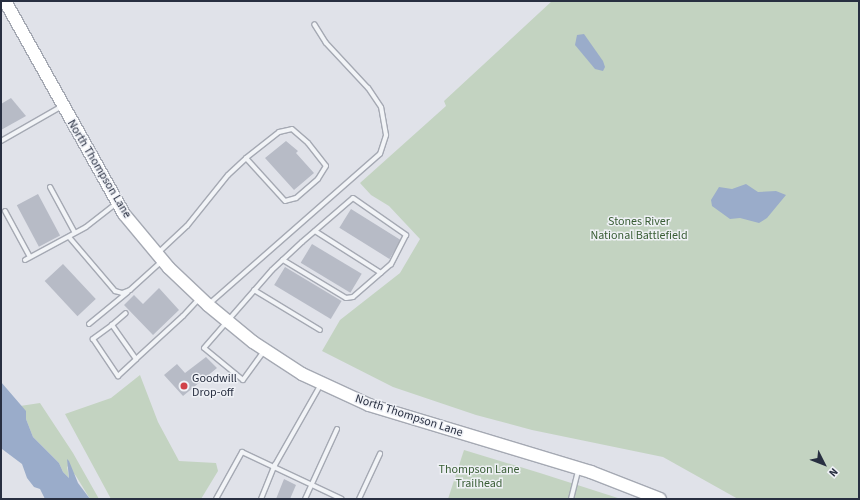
<!DOCTYPE html>
<style>
body{margin:0}
#map{position:relative;width:860px;height:500px;overflow:hidden;background:#e0e2e9;font-family:"Source Sans 3",sans-serif}
div>[style]{position:absolute}
[style*='--x']{left:calc(var(--x)*1px);top:calc(var(--y)*1px);width:calc(var(--w)*1px);rotate:calc(var(--a)*1deg)}
.green>*{inset:0;background:#c3d3c1}
.water>*{inset:0;background:#9aacca}
.building>*{inset:0;background:#b7bbc6;transform-origin:0 0}
.roads{filter:drop-shadow(1px 0 #a5a9b3) drop-shadow(-1px 0 #a5a9b3) drop-shadow(0 1px #a5a9b3) drop-shadow(0 -1px #a5a9b3)}
.service>*{height:4px;margin:-2px;padding:0 2px;transform-origin:2px;border-radius:2px;background:#f2f4f7}
.secondary>*{height:12px;margin:-6px;padding:0 6px;transform-origin:6px;border-radius:6px;background:#fff}
.dots>*{width:11px;height:11px;translate:-50% -50%;box-sizing:border-box;border:2px solid #eff1f6;border-radius:50%}
span{translate:-50% -50%;white-space:nowrap;text-align:center;line-height:1.15;-webkit-text-stroke:3px #eff1f6;paint-order:stroke}
.street-label{font-size:12px;color:#282f41}
.park-label{font-size:12px;color:#395d35}
.poi-label{font-size:12px;color:#282f41}
.left{translate:0 -50%;text-align:left}
.frame{position:absolute;inset:0;border:2px solid #282f41;pointer-events:none}
.north{position:absolute;left:804px;top:444px;width:40px;height:40px;-webkit-text-stroke:3px #eff1f6;paint-order:stroke;rotate:132deg;font-size:11px;font-weight:700;line-height:16px;text-align:center;color:#282f41}
.north::after{content:'';display:block;margin:auto;width:14px;height:18px;background:#282f41;clip-path:polygon(50% 0,100% 100%,50% 72%,0 100%)}
</style>
<div id="map">
<div class="green">
<i style="clip-path:polygon(552px 1px,859px 1px,859px 499px,738px 499px,663px 457px,532px 430px,476px 415px,393px 387px,322px 351px,340px 320px,400px 273px,420px 239px,389px 206px,371px 195px,360px 183px,446px 106px,444px 101px)"></i>
<i style="clip-path:polygon(140px 375px,158px 422px,179px 461px,216px 463px,218px 471px,201px 499px,111px 499px,65px 414px,111px 398px)"></i>
<i style="clip-path:polygon(40px 403px,73px 453px,99px 499px,90px 499px,76px 476px,67px 466px,69px 478px,63px 472px,59px 463px,33px 437px,26px 419px,25px 412px,20px 406px)"></i>
<i style="clip-path:polygon(464px 450px,540px 473px,621px 499px,448px 499px)"></i>
</div>
<div class="water">
<i style="clip-path:polygon(584px 34px,603px 61px,605px 67px,603px 71px,595px 69px,575px 45px,577px 35px)"></i>
<i style="clip-path:polygon(746px 184px,758px 192px,776px 191px,786px 195px,767px 218px,759px 223px,740px 218px,730px 219px,712px 206px,711px 200px,719px 187px,732px 189px)"></i>
<i style="clip-path:polygon(1px 382px,26px 411px,26px 419px,33px 437px,59px 463px,63px 472px,69px 478px,67px 459px,69px 461px,78px 483px,90px 499px,45px 499px,40px 489px,34px 487px,27px 478px,22px 464px,2px 449px)"></i>
</div>
<div class="building">
<i style="clip-path:polygon(11px 98px,26px 116px,1px 130px,1px 104px)"></i>
<i style="clip-path:polygon(286px 141px,298px 151px,296px 153px,314px 173px,294px 190px,265px 158px)"></i>
<i style="left:38px;top:194px;width:47px;height:24px;rotate:62deg"></i>
<i style="left:351px;top:209px;width:59px;height:22px;rotate:32deg"></i>
<i style="left:312px;top:244px;width:58px;height:22px;rotate:31deg"></i>
<i style="left:63px;top:264px;width:48px;height:25px;rotate:47deg"></i>
<i style="left:285px;top:267px;width:66px;height:21px;rotate:31deg"></i>
<i style="clip-path:polygon(159px 288px,179px 310px,153px 335px,124px 305px,134px 295px,143px 304px)"></i>
<i style="clip-path:polygon(206px 357px,217px 368px,183px 396px,164px 375px,177px 364px,185px 373px)"></i>
<i style="clip-path:polygon(284px 479px,296px 485px,290px 499px,276px 499px)"></i>
</div>
<div class="roads">
<div class="service">
<i style="--x:1;--y:141;--w:70;--a:-29.8"></i>
<i style="--x:50;--y:187;--w:52;--a:61.5"></i>
<i style="--x:5;--y:211;--w:52;--a:61.5"></i>
<i style="--x:315;--y:231;--w:78;--a:32.5"></i>
<i style="--x:69;--y:237;--w:71;--a:49.6"></i>
<i style="--x:115;--y:291;--w:7;--a:16"></i>
<i style="--x:122;--y:293;--w:9;--a:-21"></i>
<i style="--x:130;--y:290;--w:43;--a:-42.2"></i>
<i style="--x:159;--y:252;--w:38;--a:-43"></i>
<i style="--x:187;--y:226;--w:65;--a:-51.2"></i>
<i style="--x:228;--y:175;--w:25;--a:-43"></i>
<i style="--x:246;--y:158;--w:42;--a:-38.2"></i>
<i style="--x:279;--y:132;--w:13;--a:-13"></i>
<i style="--x:292;--y:129;--w:21;--a:41"></i>
<i style="--x:308;--y:143;--w:29;--a:52"></i>
<i style="--x:326;--y:166;--w:15;--a:122"></i>
<i style="--x:318;--y:179;--w:29;--a:139"></i>
<i style="--x:296;--y:198;--w:11;--a:165"></i>
<i style="--x:285;--y:201;--w:58;--a:-132.2"></i>
<i style="--x:25;--y:260;--w:69;--a:-28.4"></i>
<i style="--x:86;--y:227;--w:39;--a:-38"></i>
<i style="--x:254;--y:290;--w:77;--a:31.2"></i>
<i style="--x:209;--y:304;--w:227;--a:-41.3"></i>
<i style="--x:380;--y:154;--w:20;--a:-72"></i>
<i style="--x:386;--y:135;--w:28;--a:-100"></i>
<i style="--x:381;--y:107;--w:23;--a:-124"></i>
<i style="--x:368;--y:88;--w:62;--a:-133"></i>
<i style="--x:326;--y:43;--w:22;--a:-122"></i>
<i style="--x:89;--y:324;--w:50;--a:-39.4"></i>
<i style="--x:112;--y:325;--w:18;--a:-41"></i>
<i style="--x:264;--y:351;--w:36;--a:126"></i>
<i style="--x:243;--y:380;--w:50;--a:-140.6"></i>
<i style="--x:204;--y:348;--w:103;--a:-48.9"></i>
<i style="--x:272;--y:270;--w:41;--a:-43"></i>
<i style="--x:302;--y:242;--w:67;--a:-40.8"></i>
<i style="--x:353;--y:198;--w:65;--a:34.9"></i>
<i style="--x:406;--y:235;--w:33;--a:117"></i>
<i style="--x:391;--y:264;--w:50;--a:139"></i>
<i style="--x:353;--y:297;--w:7;--a:172"></i>
<i style="--x:346;--y:298;--w:74;--a:-148.9"></i>
<i style="--x:136;--y:359;--w:42;--a:-125.2"></i>
<i style="--x:112;--y:325;--w:24;--a:144"></i>
<i style="--x:93;--y:339;--w:45;--a:56"></i>
<i style="--x:118;--y:376;--w:25;--a:-43"></i>
<i style="--x:136;--y:359;--w:64;--a:-42.5"></i>
<i style="--x:183;--y:316;--w:25;--a:-47"></i>
<i style="--x:216;--y:499;--w:54;--a:-61"></i>
<i style="--x:242;--y:452;--w:110;--a:25.2"></i>
<i style="--x:261;--y:499;--w:37;--a:-68"></i>
<i style="--x:275;--y:465;--w:93;--a:-60.4"></i>
<i style="--x:305;--y:499;--w:77;--a:-65.4"></i>
<i style="--x:359;--y:499;--w:50;--a:-65"></i>
<i style="--x:571;--y:499;--w:30;--a:-76"></i>
</div>
<div class="secondary">
<i style="--x:5;--y:1;--w:244;--a:60.8"></i>
<i style="--x:124;--y:214;--w:70;--a:50.2"></i>
<i style="--x:169;--y:268;--w:54;--a:43.5"></i>
<i style="--x:208;--y:305;--w:58;--a:39.4"></i>
<i style="--x:253;--y:342;--w:59;--a:33.1"></i>
<i style="--x:302;--y:374;--w:74;--a:24.8"></i>
<i style="--x:369;--y:405;--w:232;--a:16.8"></i>
<i style="--x:591;--y:472;--w:74;--a:21.4"></i>
</div>
</div>
<div class="dots">
<i style="left:184px;top:386px;background:#d14249"></i>
</div>
<div class="street-label">
<span style="left:99px;top:169px;rotate:59deg">North Thompson Lane</span>
<span style="left:409px;top:416px;rotate:18deg">North Thompson Lane</span>
</div>
<div class="park-label">
<span style="left:639px;top:229px">Stones River<br>National Battlefield</span>
<span style="left:479px;top:477px">Thompson Lane<br>Trailhead</span>
</div>
<div class="poi-label">
<span class="left" style="left:192px;top:386px">Goodwill<br>Drop-off</span>
</div>
<div class="frame"></div>
<div class="north">N</div>
</div>
